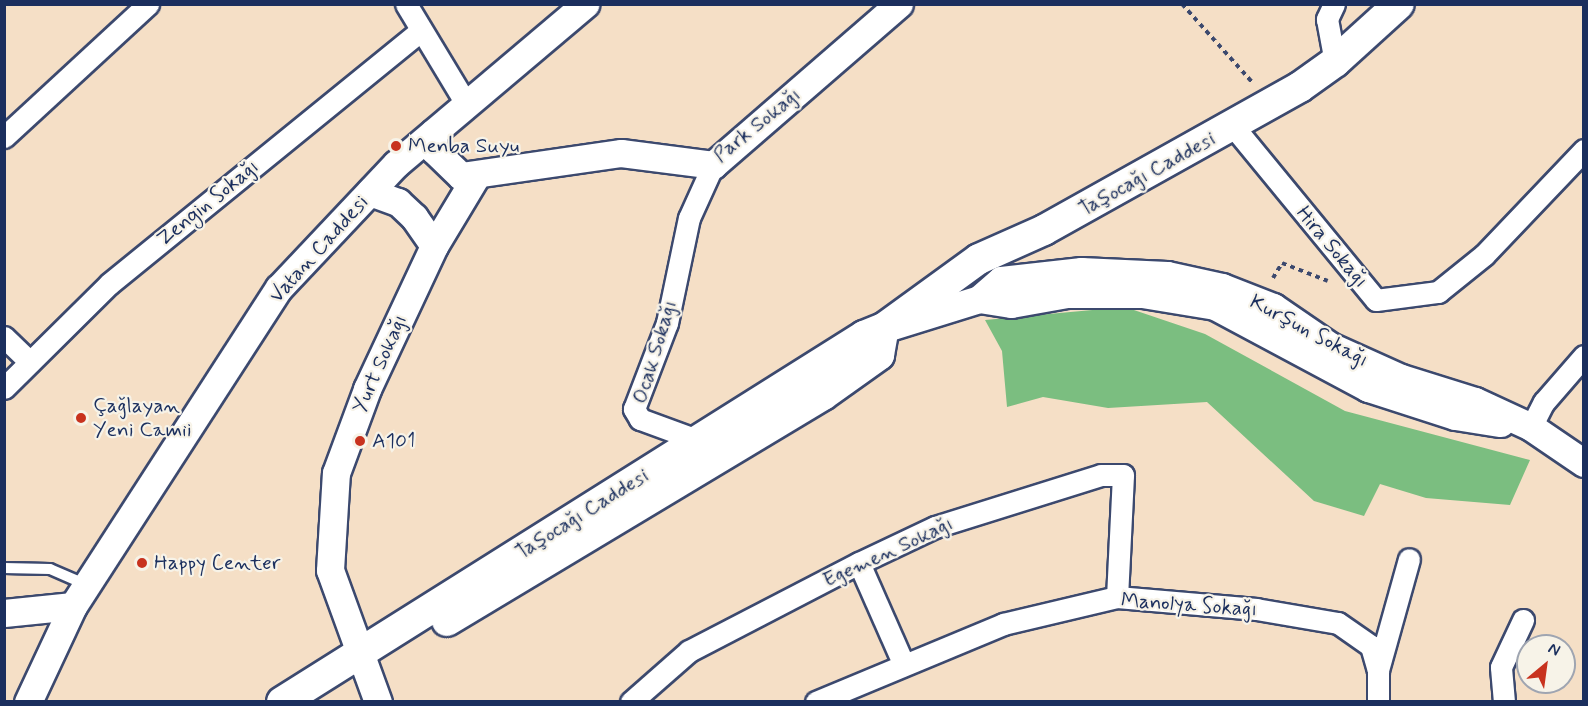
<!DOCTYPE html>
<meta charset="utf-8">
<style>
body{margin:0}
#map{position:relative;width:1588px;height:706px;overflow:hidden;background:#f5dfc6;font-family:Mynerve,sans-serif}
div>[style]{position:absolute}
[style*='--x']{left:calc(var(--x)*1px);top:calc(var(--y)*1px);width:calc(var(--w)*1px);rotate:calc(var(--a)*1deg)}
.forest>*{inset:0;background:#7bbe80}
.path>*{height:4px;margin-top:-2px;transform-origin:0;background:repeating-linear-gradient(90deg,#3c496e 0 4.5px,transparent 0 9px)}
.roads{filter:drop-shadow(2px 0 #3c496e) drop-shadow(-2px 0 #3c496e) drop-shadow(0 2px #3c496e) drop-shadow(0 -2px #3c496e)}
.service>*{height:10px;margin:-5px;padding:0 5px;transform-origin:5px;border-radius:5px;background:#fff}
.minor>*{height:21px;margin:-10.5px;padding:0 10.5px;transform-origin:10.5px;border-radius:10.5px;background:#fff}
.tertiary>*{height:27px;margin:-13.5px;padding:0 13.5px;transform-origin:13.5px;border-radius:13.5px;background:#fff}
.secondary>*{height:30px;margin:-15px;padding:0 15px;transform-origin:15px;border-radius:15px;background:#fff}
.dots>*{width:16px;height:16px;translate:-50% -50%;box-sizing:border-box;border:3px solid #f7f3e8;border-radius:50%}
span{translate:-50% -50%;white-space:nowrap;text-align:center;line-height:1.15;-webkit-text-stroke:4.5px #f7f3e8;paint-order:stroke}
.street-label{font-size:21px;color:#1b2f5e}
.poi-label{font-size:21px;color:#1b2f5e}
.left{translate:0 -50%;text-align:left}
.frame{position:absolute;inset:0;border:6px solid #1b2f5e;pointer-events:none}
.north{position:absolute;left:1516px;top:634px;width:60px;height:60px;box-sizing:border-box;background:#f7f3e8;border:2px solid #9fa5b1;border-radius:50%;rotate:29deg;font-size:16px;font-weight:700;line-height:24px;text-align:center;color:#1b2f5e}
.north::after{content:'';display:block;margin:auto;width:21px;height:27px;background:#c8321e;clip-path:polygon(50% 0,100% 100%,50% 72%,0 100%)}
</style>
<div id="map">
<div class="forest">
<i style="clip-path:polygon(1125px 307px,1205px 334px,1345px 411px,1530px 460px,1510px 505px,1426px 498px,1380px 484px,1364px 516px,1314px 501px,1207px 402px,1108px 408px,1043px 397px,1007px 407px,1002px 351px,985px 320px)"></i>
</div>
<div class="path">
<i style="--x:1182;--y:4;--w:105;--a:48.1"></i>
<i style="--x:1273;--y:278;--w:17;--a:-59"></i>
<i style="--x:1282;--y:263;--w:49;--a:21.4"></i>
</div>
<div class="roads">
<div class="service">
<i style="--x:4;--y:568;--w:46;--a:1.2"></i>
<i style="--x:50;--y:569;--w:40;--a:23.4"></i>
</div>
<div class="minor">
<i style="--x:406;--y:4;--w:118;--a:58.9"></i>
<i style="--x:1334;--y:4;--w:17;--a:115"></i>
<i style="--x:1327;--y:19;--w:44;--a:79.5"></i>
<i style="--x:1233;--y:126;--w:225;--a:50.6"></i>
<i style="--x:1376;--y:300;--w:63;--a:-7.4"></i>
<i style="--x:1438;--y:292;--w:59;--a:-38.8"></i>
<i style="--x:1484;--y:255;--w:145;--a:-46.4"></i>
<i style="--x:4;--y:137;--w:196;--a:-42.7"></i>
<i style="--x:4;--y:337;--w:36;--a:44"></i>
<i style="--x:4;--y:388;--w:148;--a:-44.7"></i>
<i style="--x:109;--y:284;--w:402;--a:-39.1"></i>
<i style="--x:1531;--y:427;--w:28;--a:-63"></i>
<i style="--x:1544;--y:402;--w:61;--a:-49"></i>
<i style="--x:703;--y:446;--w:6;--a:-121"></i>
<i style="--x:700;--y:441;--w:64;--a:-159.9"></i>
<i style="--x:640;--y:419;--w:12;--a:-121"></i>
<i style="--x:634;--y:409;--w:92;--a:-69"></i>
<i style="--x:667;--y:323;--w:107;--a:-78.2"></i>
<i style="--x:689;--y:218;--w:58;--a:-65.6"></i>
<i style="--x:859;--y:563;--w:111;--a:66.2"></i>
<i style="--x:1378;--y:670;--w:115;--a:-74.4"></i>
<i style="--x:631;--y:702;--w:77;--a:-41.3"></i>
<i style="--x:689;--y:651;--w:191;--a:-27.4"></i>
<i style="--x:859;--y:563;--w:84;--a:-25.3"></i>
<i style="--x:935;--y:527;--w:174;--a:-17.4"></i>
<i style="--x:1101;--y:475;--w:22;--a:0"></i>
<i style="--x:1123;--y:475;--w:122;--a:92.8"></i>
<i style="--x:816;--y:702;--w:203;--a:-22.6"></i>
<i style="--x:1003;--y:624;--w:117;--a:-13.3"></i>
<i style="--x:1117;--y:597;--w:140;--a:4.9"></i>
<i style="--x:1256;--y:609;--w:83;--a:9.7"></i>
<i style="--x:1338;--y:623;--w:40;--a:34.9"></i>
<i style="--x:1371;--y:646;--w:26;--a:74"></i>
<i style="--x:1378;--y:671;--w:31;--a:90"></i>
<i style="--x:1504;--y:702;--w:35;--a:-95"></i>
<i style="--x:1501;--y:667;--w:52;--a:-64.9"></i>
</div>
<div class="tertiary">
<i style="--x:433;--y:133;--w:17;--a:87"></i>
<i style="--x:434;--y:150;--w:37;--a:44"></i>
<i style="--x:461;--y:176;--w:162;--a:-8.2"></i>
<i style="--x:621;--y:153;--w:93;--a:7.4"></i>
<i style="--x:713;--y:165;--w:246;--a:-40.9"></i>
<i style="--x:370;--y:192;--w:30;--a:20"></i>
<i style="--x:398;--y:202;--w:22;--a:43"></i>
<i style="--x:414;--y:217;--w:35;--a:55"></i>
<i style="--x:979;--y:299;--w:32;--a:9"></i>
<i style="--x:1011;--y:304;--w:57;--a:-10.1"></i>
<i style="--x:1067;--y:294;--w:75;--a:0"></i>
<i style="--x:1142;--y:294;--w:74;--a:9.3"></i>
<i style="--x:1215;--y:306;--w:174;--a:28.2"></i>
<i style="--x:1368;--y:388;--w:91;--a:17.8"></i>
<i style="--x:1455;--y:416;--w:46;--a:8.8"></i>
<i style="--x:892;--y:326;--w:91;--a:-17.2"></i>
<i style="--x:979;--y:299;--w:29;--a:-41"></i>
<i style="--x:1001;--y:280;--w:81;--a:-6.4"></i>
<i style="--x:1081;--y:271;--w:86;--a:2.7"></i>
<i style="--x:1167;--y:275;--w:56;--a:12.3"></i>
<i style="--x:1222;--y:287;--w:55;--a:21.4"></i>
<i style="--x:1273;--y:307;--w:69;--a:34.4"></i>
<i style="--x:1330;--y:346;--w:78;--a:24.3"></i>
<i style="--x:1401;--y:378;--w:77;--a:17.3"></i>
<i style="--x:1475;--y:401;--w:62;--a:24.9"></i>
<i style="--x:1531;--y:427;--w:64;--a:34.2"></i>
<i style="--x:4;--y:613;--w:69;--a:-5.8"></i>
<i style="--x:28;--y:702;--w:106;--a:-64.9"></i>
<i style="--x:73;--y:606;--w:379;--a:-57.1"></i>
<i style="--x:279;--y:288;--w:170;--a:-46.7"></i>
<i style="--x:396;--y:164;--w:248;--a:-40.2"></i>
<i style="--x:378;--y:702;--w:140;--a:-110"></i>
<i style="--x:330;--y:570;--w:97;--a:-86.5"></i>
<i style="--x:336;--y:473;--w:90;--a:-69.7"></i>
<i style="--x:367;--y:389;--w:158;--a:-64.9"></i>
<i style="--x:434;--y:246;--w:82;--a:-59"></i>
</div>
<div class="secondary">
<i style="--x:447;--y:621;--w:439;--a:-31"></i>
<i style="--x:823;--y:395;--w:69;--a:-35.5"></i>
<i style="--x:879;--y:355;--w:27;--a:-80"></i>
<i style="--x:282;--y:702;--w:688;--a:-32.16"></i>
<i style="--x:864;--y:336;--w:22;--a:-22"></i>
<i style="--x:884;--y:328;--w:117;--a:-36"></i>
<i style="--x:979;--y:259;--w:71;--a:-24"></i>
<i style="--x:1044;--y:230;--w:293;--a:-29.2"></i>
<i style="--x:1300;--y:87;--w:43;--a:-35.5"></i>
<i style="--x:1335;--y:62;--w:86;--a:-42.2"></i>
</div>
</div>
<div class="dots">
<i style="left:396px;top:146px;background:#c8321e"></i>
<i style="left:81px;top:418px;background:#c8321e"></i>
<i style="left:360px;top:441px;background:#c8321e"></i>
<i style="left:142px;top:563px;background:#c8321e"></i>
</div>
<div class="street-label">
<span style="left:757px;top:125px;rotate:-39deg">Park Sokağı</span>
<span style="left:1147px;top:174px;rotate:-29deg">Taşocağı Caddesi</span>
<span style="left:208px;top:203px;rotate:-39deg">Zengin Sokağı</span>
<span style="left:1332px;top:247px;rotate:50deg">Hira Sokağı</span>
<span style="left:319px;top:249px;rotate:-48deg">Vatan Caddesi</span>
<span style="left:1309px;top:331px;rotate:28deg">Kurşun Sokağı</span>
<span style="left:655px;top:352px;rotate:-73deg">Ocak Sokağı</span>
<span style="left:380px;top:364px;rotate:-66deg">Yurt Sokağı</span>
<span style="left:582px;top:514px;rotate:-32deg">Taşocağı Caddesi</span>
<span style="left:888px;top:552px;rotate:-25deg">Egemen Sokağı</span>
<span style="left:1189px;top:605px;rotate:4deg">Manolya Sokağı</span>
</div>
<div class="poi-label">
<span class="left" style="left:408px;top:146px">Menba Suyu</span>
<span class="left" style="left:93px;top:418px">Çağlayan<br>Yeni Camii</span>
<span class="left" style="left:372px;top:441px">A101</span>
<span class="left" style="left:154px;top:563px">Happy Center</span>
</div>
<div class="frame"></div>
<div class="north">N</div>
</div>
